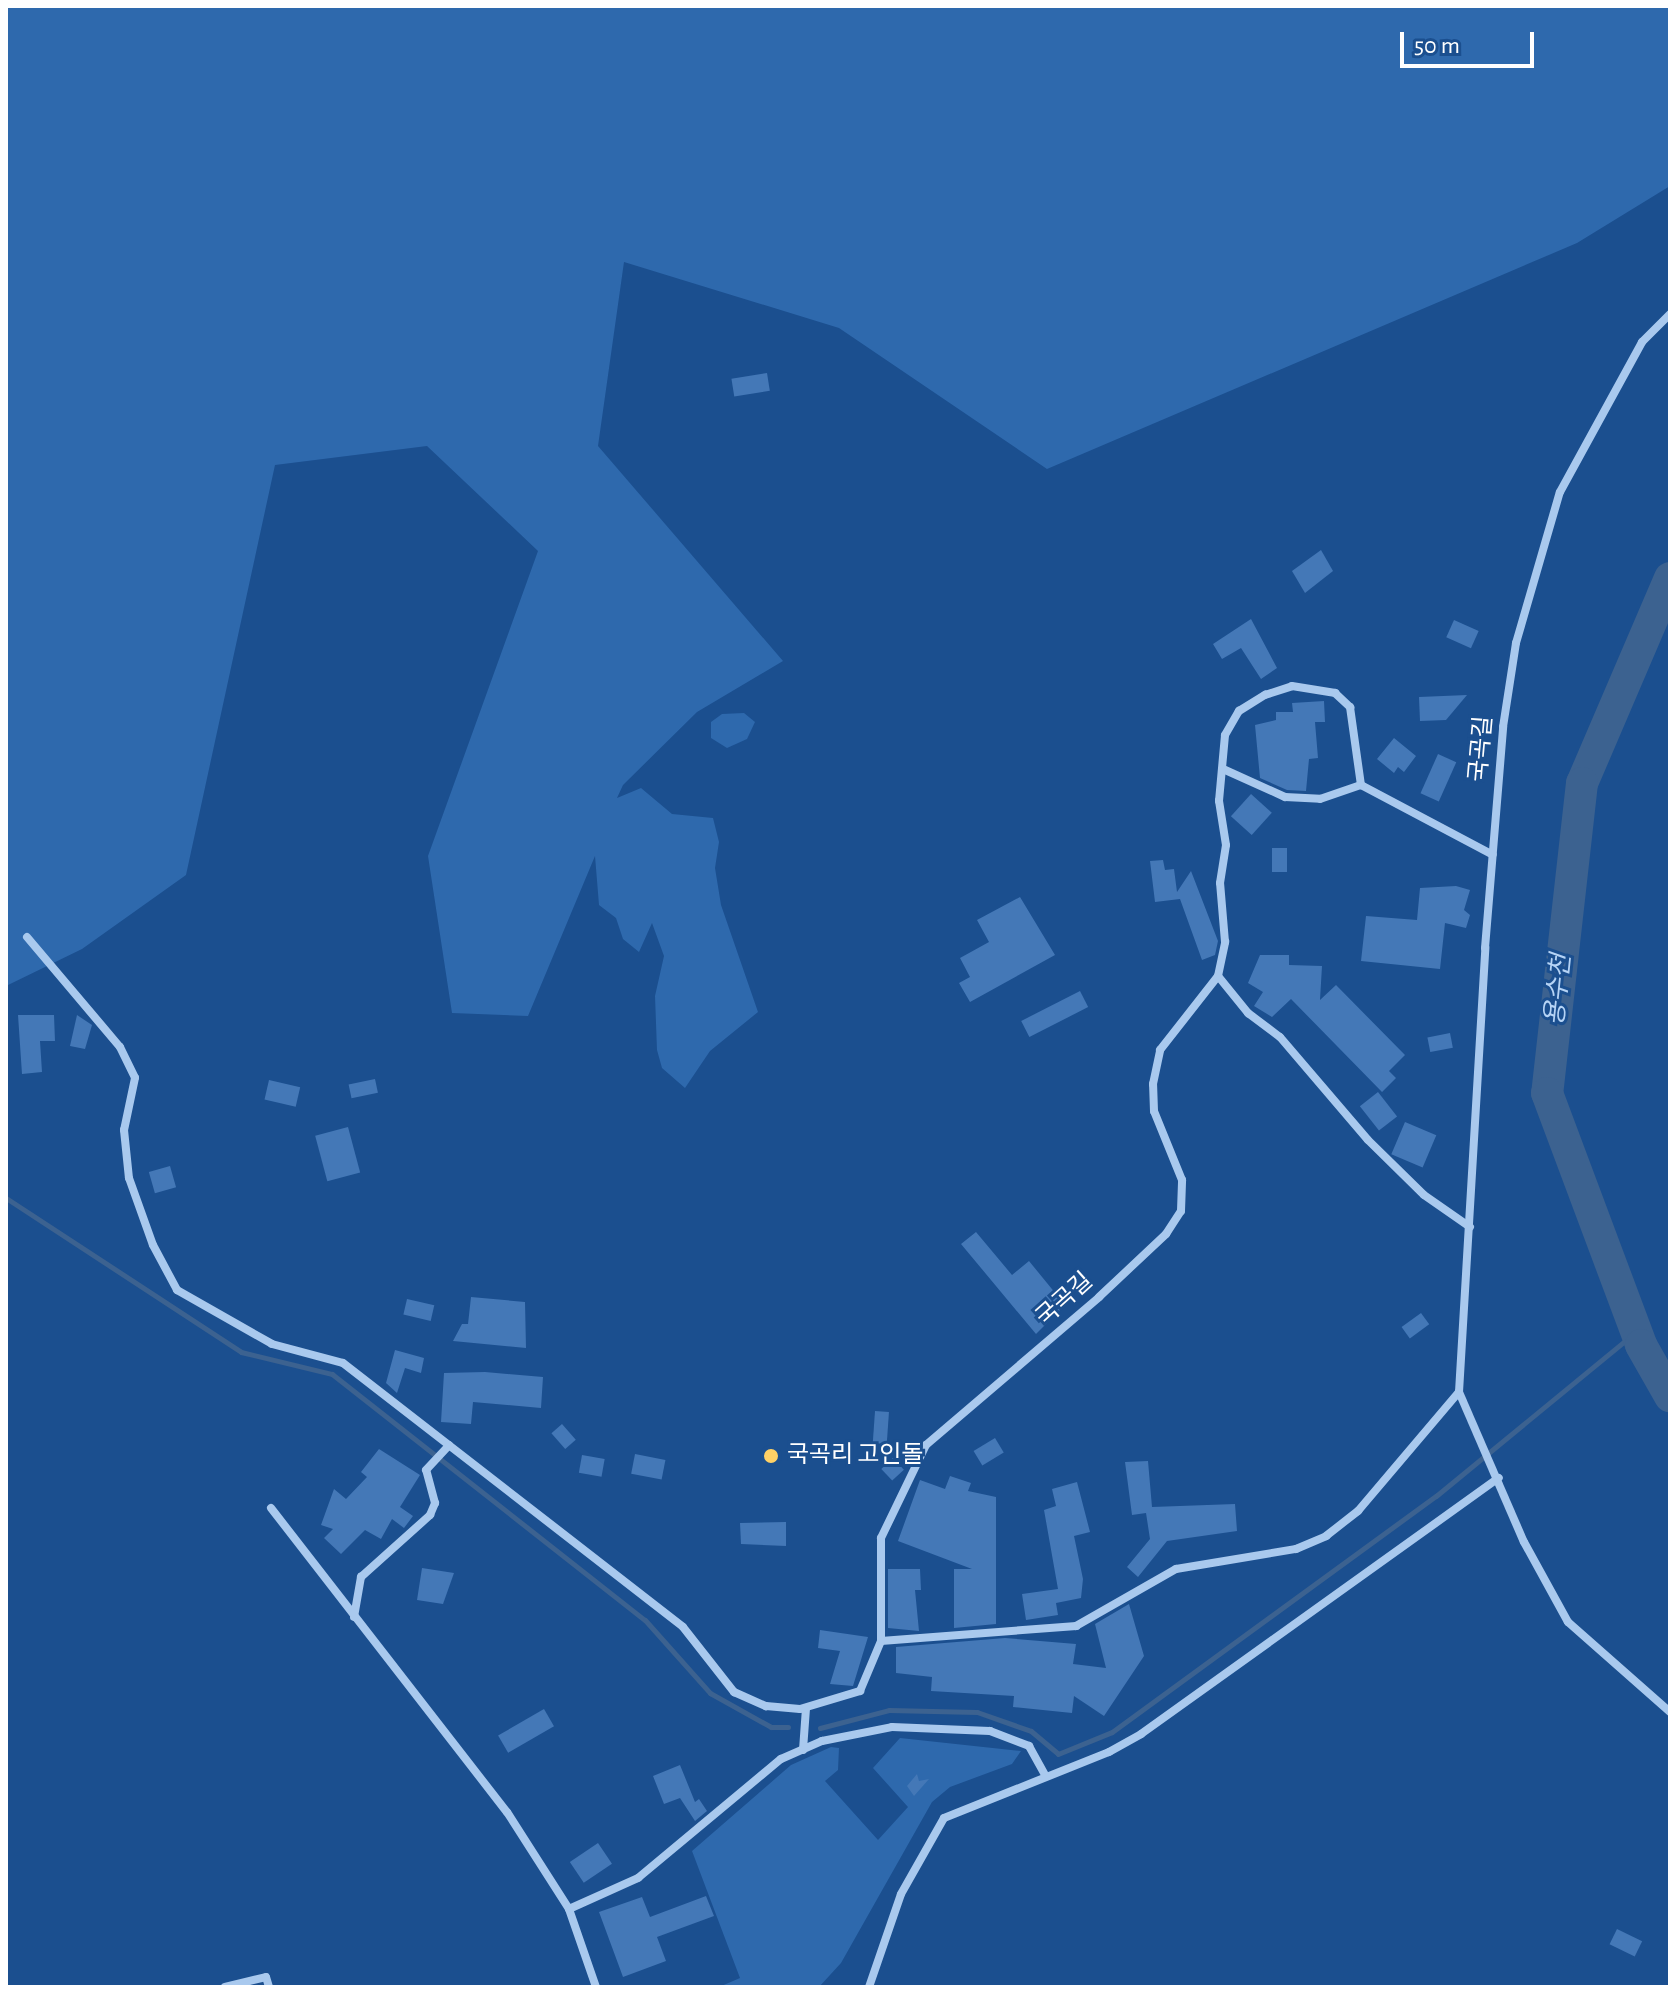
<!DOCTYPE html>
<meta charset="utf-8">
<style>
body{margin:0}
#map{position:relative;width:1676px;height:1993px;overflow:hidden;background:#1b4f8f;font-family:"Alegreya Sans","Noto Sans KR",sans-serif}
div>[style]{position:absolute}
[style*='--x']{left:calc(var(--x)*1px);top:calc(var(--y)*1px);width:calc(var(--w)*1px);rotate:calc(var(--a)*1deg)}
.green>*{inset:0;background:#2e69ad}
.stream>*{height:5px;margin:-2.5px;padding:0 2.5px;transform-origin:2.5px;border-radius:2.5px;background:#3c6290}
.river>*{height:32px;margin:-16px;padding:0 16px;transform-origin:16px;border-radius:16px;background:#3c6290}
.building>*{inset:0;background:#4478b7;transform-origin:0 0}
.street>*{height:8px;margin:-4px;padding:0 4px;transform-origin:4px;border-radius:4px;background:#a9c9ee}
.dots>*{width:22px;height:22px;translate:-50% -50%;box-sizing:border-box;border:4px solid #1b4f8f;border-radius:50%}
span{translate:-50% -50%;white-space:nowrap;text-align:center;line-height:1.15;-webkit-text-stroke:6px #1b4f8f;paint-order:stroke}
.street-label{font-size:24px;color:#fff}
.poi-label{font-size:24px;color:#fff}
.left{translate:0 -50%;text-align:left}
.water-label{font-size:26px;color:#b5d3f5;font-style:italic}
.frame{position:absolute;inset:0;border:8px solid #fff;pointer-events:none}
.scale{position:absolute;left:1400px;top:32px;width:134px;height:36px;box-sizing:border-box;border:4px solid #fff;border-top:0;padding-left:10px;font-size:24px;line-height:28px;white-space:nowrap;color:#fff;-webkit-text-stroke:6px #1b4f8f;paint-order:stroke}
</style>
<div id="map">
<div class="green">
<i style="clip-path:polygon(6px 6px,1670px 6px,1670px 186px,1577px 243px,1047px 469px,839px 328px,624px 262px,598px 446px,783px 661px,697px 712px,623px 785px,617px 798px,641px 788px,672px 814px,713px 818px,719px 842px,715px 868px,721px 905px,758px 1012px,710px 1051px,685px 1088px,662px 1068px,657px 1050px,655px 996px,664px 956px,652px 923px,639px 952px,623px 939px,616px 918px,599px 905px,595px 856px,528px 1016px,452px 1013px,428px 856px,538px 551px,427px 446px,275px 465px,186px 875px,82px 949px,6px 986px)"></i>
<i style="clip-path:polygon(744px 713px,755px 722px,747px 739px,727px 748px,711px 738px,711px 722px,722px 714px)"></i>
<i style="clip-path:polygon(900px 1738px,1021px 1751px,1012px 1764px,950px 1787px,932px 1802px,841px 1963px,819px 1987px,719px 1987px,740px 1978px,692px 1851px,791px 1765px,831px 1747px,839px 1748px,838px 1770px,825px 1781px,878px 1840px,908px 1807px,873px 1768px)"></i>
</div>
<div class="stream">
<i style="--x:6;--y:1198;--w:281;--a:33.2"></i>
<i style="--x:241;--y:1352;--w:94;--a:13.6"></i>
<i style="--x:332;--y:1374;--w:398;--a:38.2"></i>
<i style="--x:645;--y:1620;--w:98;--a:48.3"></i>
<i style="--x:710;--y:1693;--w:70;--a:29.1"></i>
<i style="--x:771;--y:1727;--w:17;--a:0"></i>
<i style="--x:820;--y:1728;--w:71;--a:-14.6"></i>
<i style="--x:889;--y:1710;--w:88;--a:1.3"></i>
<i style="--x:977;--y:1712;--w:57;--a:19.4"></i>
<i style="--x:1031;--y:1731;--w:35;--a:40"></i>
<i style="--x:1058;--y:1754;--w:58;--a:-22.2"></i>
<i style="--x:1112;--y:1732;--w:401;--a:-36.1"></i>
<i style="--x:1436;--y:1496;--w:259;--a:-39.4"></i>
</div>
<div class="river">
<i style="--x:1670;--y:578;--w:223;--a:113.2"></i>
<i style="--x:1582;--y:783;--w:312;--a:96.4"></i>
<i style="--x:1547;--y:1093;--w:269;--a:69.5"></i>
<i style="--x:1641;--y:1345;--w:59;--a:60.4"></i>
</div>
<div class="building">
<i style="left:767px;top:373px;width:18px;height:36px;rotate:81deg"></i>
<i style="clip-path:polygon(1321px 550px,1333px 571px,1305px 593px,1292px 571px)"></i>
<i style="clip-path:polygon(1251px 619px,1277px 668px,1261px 679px,1241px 648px,1222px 659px,1213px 644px)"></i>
<i style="left:1454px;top:620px;width:27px;height:19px;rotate:24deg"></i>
<i style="clip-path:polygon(1467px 695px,1446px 720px,1420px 721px,1419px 697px)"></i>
<i style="clip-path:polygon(1324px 701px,1325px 722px,1315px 722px,1318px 758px,1309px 759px,1306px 791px,1287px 790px,1260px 778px,1255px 725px,1276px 720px,1276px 712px,1293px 712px,1292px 703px)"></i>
<i style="clip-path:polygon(1394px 738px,1416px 756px,1404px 772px,1398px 767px,1394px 773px,1377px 759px)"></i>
<i style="left:1438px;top:754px;width:20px;height:43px;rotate:24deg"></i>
<i style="left:1251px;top:794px;width:28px;height:30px;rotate:42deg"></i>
<i style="left:1287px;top:848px;width:24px;height:15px;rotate:90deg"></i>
<i style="clip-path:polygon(1163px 860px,1165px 870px,1174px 869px,1177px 892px,1191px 871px,1218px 941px,1215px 955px,1202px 960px,1180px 899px,1155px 902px,1150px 861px)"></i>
<i style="clip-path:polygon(1456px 886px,1470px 890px,1464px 910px,1470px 915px,1466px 928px,1445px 923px,1440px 969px,1361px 961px,1366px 916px,1417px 920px,1420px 888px)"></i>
<i style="clip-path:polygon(1020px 897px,1055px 955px,970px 1002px,959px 983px,970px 977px,960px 958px,989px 942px,977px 920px)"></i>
<i style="clip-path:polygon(1260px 955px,1289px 955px,1289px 965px,1322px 966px,1320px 1000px,1336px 985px,1405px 1055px,1389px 1071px,1396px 1078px,1382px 1092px,1291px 999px,1272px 1017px,1254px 1006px,1263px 992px,1248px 983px)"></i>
<i style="left:1080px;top:991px;width:18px;height:66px;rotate:63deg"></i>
<i style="clip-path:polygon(18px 1015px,54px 1015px,55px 1041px,40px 1041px,42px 1072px,22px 1074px)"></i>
<i style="clip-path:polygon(77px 1015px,92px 1025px,85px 1049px,70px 1046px)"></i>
<i style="left:1450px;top:1033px;width:15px;height:23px;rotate:79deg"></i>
<i style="left:375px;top:1079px;width:14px;height:27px;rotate:78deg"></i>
<i style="left:269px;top:1080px;width:32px;height:20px;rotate:13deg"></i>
<i style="left:1378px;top:1092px;width:31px;height:23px;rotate:52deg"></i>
<i style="left:1405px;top:1122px;width:34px;height:35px;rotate:23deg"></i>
<i style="left:348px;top:1127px;width:47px;height:34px;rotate:75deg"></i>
<i style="left:170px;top:1166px;width:22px;height:22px;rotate:74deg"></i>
<i style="clip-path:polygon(976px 1232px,1012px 1275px,1029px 1261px,1065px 1305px,1036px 1334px,961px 1244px)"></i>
<i style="clip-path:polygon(471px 1297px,525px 1302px,526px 1348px,453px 1341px,462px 1324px,468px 1324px)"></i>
<i style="left:407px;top:1299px;width:28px;height:16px;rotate:13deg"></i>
<i style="left:1421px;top:1313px;width:14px;height:24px;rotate:54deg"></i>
<i style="clip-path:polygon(395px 1350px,424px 1358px,421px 1373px,405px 1368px,397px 1393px,386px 1383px)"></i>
<i style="clip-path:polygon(485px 1372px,543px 1377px,541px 1408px,473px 1402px,471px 1424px,441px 1422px,444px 1373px)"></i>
<i style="left:875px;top:1411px;width:14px;height:32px;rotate:4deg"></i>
<i style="left:562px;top:1424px;width:21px;height:14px;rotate:49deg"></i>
<i style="left:995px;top:1438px;width:17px;height:25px;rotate:59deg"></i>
<i style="clip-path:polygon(379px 1449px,420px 1475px,400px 1507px,413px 1516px,404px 1528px,392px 1519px,381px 1539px,365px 1530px,341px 1554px,324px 1538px,333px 1529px,321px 1525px,334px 1489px,346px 1499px,367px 1477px,361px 1472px)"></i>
<i style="left:635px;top:1454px;width:31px;height:20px;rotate:11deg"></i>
<i style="left:582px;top:1455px;width:23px;height:18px;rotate:10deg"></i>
<i style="left:893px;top:1458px;width:16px;height:16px;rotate:47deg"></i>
<i style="clip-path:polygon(1148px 1461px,1152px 1507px,1235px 1504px,1237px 1531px,1167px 1541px,1138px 1577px,1127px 1567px,1150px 1539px,1146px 1513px,1132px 1515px,1125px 1462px)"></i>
<i style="clip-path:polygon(950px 1476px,971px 1483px,968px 1491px,996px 1497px,996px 1624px,954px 1628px,954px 1569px,972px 1569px,898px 1541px,920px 1480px,945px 1489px)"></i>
<i style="clip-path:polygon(1077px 1482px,1090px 1532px,1074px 1536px,1083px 1579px,1081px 1598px,1056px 1603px,1058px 1615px,1026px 1620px,1022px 1594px,1058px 1589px,1044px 1510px,1056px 1506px,1052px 1489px)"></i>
<i style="clip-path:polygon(786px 1522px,786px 1546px,741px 1544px,740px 1523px)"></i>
<i style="clip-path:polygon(422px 1568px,454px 1573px,443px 1604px,417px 1600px)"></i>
<i style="clip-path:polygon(888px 1569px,920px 1569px,921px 1590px,915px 1590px,919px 1631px,888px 1628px)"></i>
<i style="clip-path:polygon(1129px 1604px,1144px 1656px,1104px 1716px,1074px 1696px,1072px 1713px,1013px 1707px,1014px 1696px,931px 1691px,932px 1677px,896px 1673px,896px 1647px,1005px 1638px,1076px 1644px,1073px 1664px,1106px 1668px,1095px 1624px)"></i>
<i style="clip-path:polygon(820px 1630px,868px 1637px,853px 1686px,830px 1684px,840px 1651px,818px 1648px)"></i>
<i style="left:544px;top:1709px;width:20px;height:53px;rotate:60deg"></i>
<i style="clip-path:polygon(680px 1765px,695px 1802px,699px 1799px,707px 1811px,695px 1821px,680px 1798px,664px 1804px,653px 1776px)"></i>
<i style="clip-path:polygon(917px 1774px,919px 1781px,929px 1779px,914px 1796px,907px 1786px)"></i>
<i style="left:598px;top:1843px;width:25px;height:34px;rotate:56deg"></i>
<i style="clip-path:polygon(706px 1896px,714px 1916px,657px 1937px,666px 1961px,623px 1977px,599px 1912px,642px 1897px,650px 1917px)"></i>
<i style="left:1617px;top:1929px;width:28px;height:17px;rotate:26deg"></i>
</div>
<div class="street">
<i style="--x:1223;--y:769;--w:68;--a:24.3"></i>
<i style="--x:1285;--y:797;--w:35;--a:3"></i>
<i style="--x:1320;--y:799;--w:43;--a:-18.9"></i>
<i style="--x:1361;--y:785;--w:149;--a:27.9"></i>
<i style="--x:27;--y:937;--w:144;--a:49.8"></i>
<i style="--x:120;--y:1047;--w:34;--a:64"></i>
<i style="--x:135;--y:1078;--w:53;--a:101.9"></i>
<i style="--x:124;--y:1130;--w:48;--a:84.1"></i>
<i style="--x:129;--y:1178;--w:71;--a:70.3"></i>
<i style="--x:153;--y:1245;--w:51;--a:61.9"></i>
<i style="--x:177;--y:1290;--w:109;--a:29.6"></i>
<i style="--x:272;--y:1344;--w:73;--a:15"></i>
<i style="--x:343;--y:1363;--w:430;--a:37.8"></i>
<i style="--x:683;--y:1627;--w:83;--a:51.9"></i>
<i style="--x:734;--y:1692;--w:35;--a:24"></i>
<i style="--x:766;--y:1706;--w:34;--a:5"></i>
<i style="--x:800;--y:1709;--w:63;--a:-16.7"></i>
<i style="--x:860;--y:1691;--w:54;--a:-67.2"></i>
<i style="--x:881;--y:1641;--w:196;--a:-4.4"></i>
<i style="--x:1076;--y:1626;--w:115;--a:-29.7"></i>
<i style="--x:1176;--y:1569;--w:122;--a:-9.5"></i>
<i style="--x:1296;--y:1549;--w:33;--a:-23"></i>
<i style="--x:1326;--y:1536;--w:41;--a:-38"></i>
<i style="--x:1358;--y:1511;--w:156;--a:-49.7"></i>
<i style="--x:1218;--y:976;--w:48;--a:51"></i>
<i style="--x:1248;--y:1013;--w:40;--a:37"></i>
<i style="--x:1280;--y:1037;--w:135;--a:49.5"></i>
<i style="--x:1368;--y:1140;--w:78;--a:44.5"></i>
<i style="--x:1424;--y:1195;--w:56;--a:34.8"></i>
<i style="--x:1459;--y:1392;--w:445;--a:-86.6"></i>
<i style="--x:1485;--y:948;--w:222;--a:-85.3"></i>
<i style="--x:1503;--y:727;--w:85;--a:-81.2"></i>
<i style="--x:1516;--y:643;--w:157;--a:-73.8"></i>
<i style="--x:1560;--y:492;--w:171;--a:-61.3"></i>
<i style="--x:1642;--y:342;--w:40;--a:-45"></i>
<i style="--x:1459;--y:1392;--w:163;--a:66.6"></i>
<i style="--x:1524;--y:1542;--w:91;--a:61.2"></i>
<i style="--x:1568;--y:1622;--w:136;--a:41.4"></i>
<i style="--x:271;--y:1508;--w:385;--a:52.2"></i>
<i style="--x:507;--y:1812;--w:115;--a:57.4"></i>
<i style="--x:354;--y:1617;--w:41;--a:-80.1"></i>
<i style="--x:361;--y:1577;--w:93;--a:-41.9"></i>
<i style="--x:430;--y:1515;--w:13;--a:-67"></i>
<i style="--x:435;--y:1503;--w:34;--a:-105"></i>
<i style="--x:426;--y:1470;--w:34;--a:-47"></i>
<i style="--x:881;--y:1641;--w:103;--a:-90"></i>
<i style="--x:881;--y:1538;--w:103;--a:-64.2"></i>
<i style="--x:926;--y:1445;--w:228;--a:-40.5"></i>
<i style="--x:1099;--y:1297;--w:92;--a:-43.2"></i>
<i style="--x:1166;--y:1234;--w:27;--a:-57"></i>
<i style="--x:1181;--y:1211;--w:31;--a:-88"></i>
<i style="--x:1182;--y:1180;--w:74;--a:-112.1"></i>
<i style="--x:1154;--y:1111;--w:27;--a:-92"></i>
<i style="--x:1153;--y:1084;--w:35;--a:-78"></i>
<i style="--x:1160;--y:1050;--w:94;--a:-51.9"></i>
<i style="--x:1218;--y:976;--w:35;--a:-78"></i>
<i style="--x:1225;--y:942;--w:59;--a:-94.8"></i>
<i style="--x:1220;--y:883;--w:38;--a:-81"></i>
<i style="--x:1226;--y:845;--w:45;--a:-99"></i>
<i style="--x:1219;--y:801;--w:66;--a:-84.8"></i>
<i style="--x:1225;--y:735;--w:28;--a:-60"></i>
<i style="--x:1239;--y:711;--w:31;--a:-32"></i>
<i style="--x:1265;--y:695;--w:28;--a:-18"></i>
<i style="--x:1292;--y:686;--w:44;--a:9.2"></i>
<i style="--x:1335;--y:693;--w:21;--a:43"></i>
<i style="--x:1350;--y:707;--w:79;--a:82"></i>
<i style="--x:803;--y:1750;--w:42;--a:-85.9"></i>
<i style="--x:225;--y:1987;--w:42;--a:-13.7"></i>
<i style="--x:266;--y:1977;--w:10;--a:73"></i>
<i style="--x:596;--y:1987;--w:83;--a:-109.1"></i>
<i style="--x:569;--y:1909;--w:76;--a:-24.2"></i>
<i style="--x:638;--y:1878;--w:186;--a:-39.8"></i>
<i style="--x:781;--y:1759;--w:45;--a:-23.7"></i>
<i style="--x:822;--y:1741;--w:71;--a:-11.3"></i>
<i style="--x:892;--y:1727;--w:98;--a:2.3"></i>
<i style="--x:990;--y:1731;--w:42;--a:21"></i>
<i style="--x:1029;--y:1746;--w:35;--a:61"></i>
<i style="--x:869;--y:1987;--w:98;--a:-71"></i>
<i style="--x:901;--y:1894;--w:87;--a:-60.5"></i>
<i style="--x:944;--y:1818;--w:178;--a:-21.8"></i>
<i style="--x:1109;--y:1752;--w:37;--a:-29"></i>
<i style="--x:1141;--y:1734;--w:440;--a:-35.6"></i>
</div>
<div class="dots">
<i style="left:771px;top:1456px;background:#ffd166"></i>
</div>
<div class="street-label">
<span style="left:1482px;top:749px;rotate:-85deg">국곡길</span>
<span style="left:1065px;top:1300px;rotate:-42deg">국곡길</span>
</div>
<div class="poi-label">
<span class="left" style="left:787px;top:1456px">국곡리 고인돌</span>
</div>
<div class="water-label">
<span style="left:1559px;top:990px;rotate:-84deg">용수천</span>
</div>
<div class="frame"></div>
<div class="scale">50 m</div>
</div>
